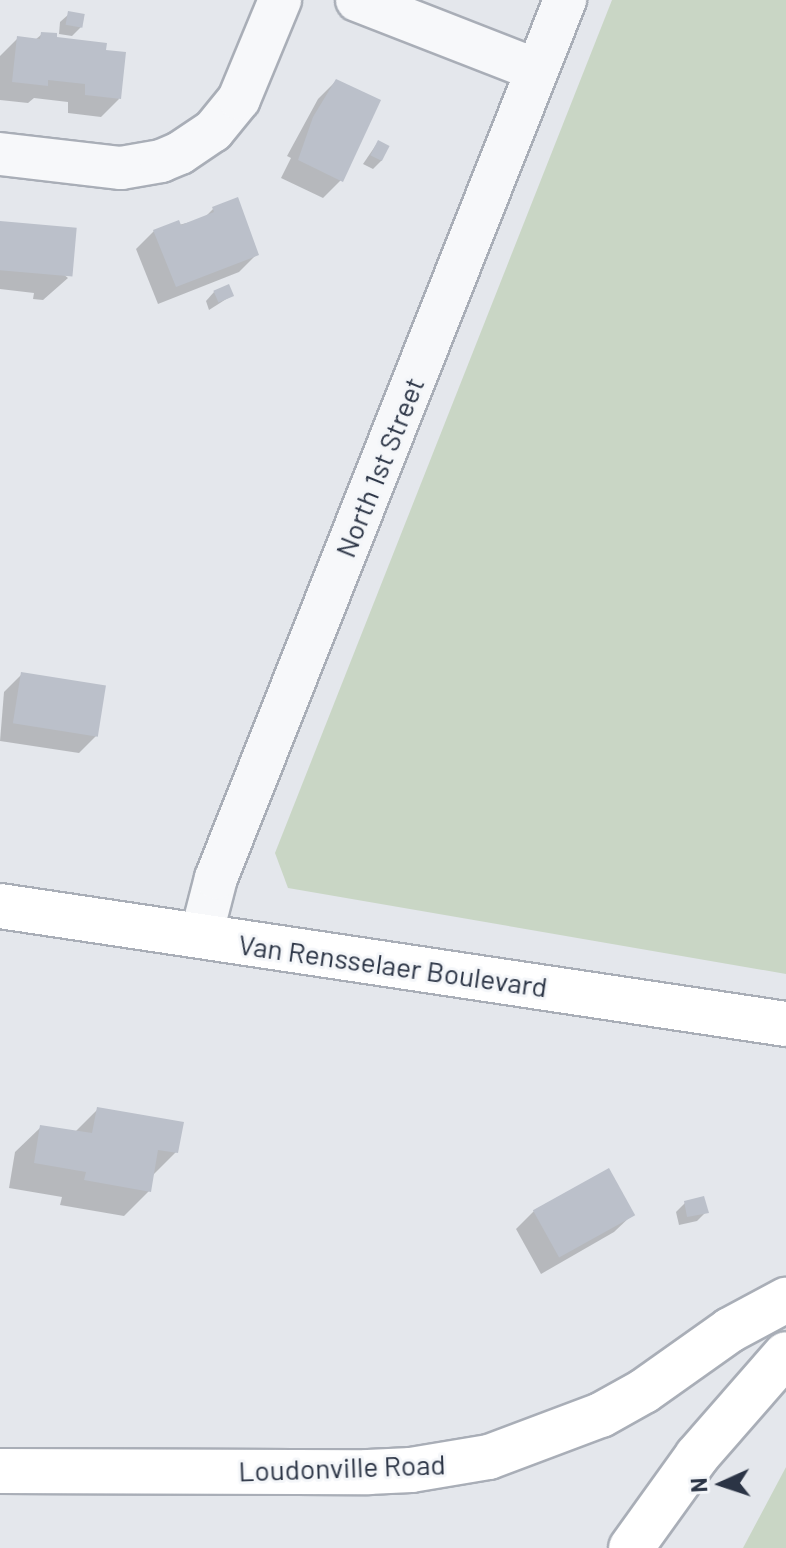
<!DOCTYPE html>
<style>
body{margin:0}
#map{position:relative;width:786px;height:1548px;overflow:hidden;background:#e4e7ec;font-family:Barlow,sans-serif}
div>[style]{position:absolute}
[style*='--x']{left:calc(var(--x)*1px);top:calc(var(--y)*1px);width:calc(var(--w)*1px);rotate:calc(var(--a)*1deg)}
.green>*{inset:0;background:#c9d6c5}
.shadow>*{inset:0;background:#0003}
.building>*{inset:0;background:#bbc0ca;transform-origin:0 0}
.roads{filter:drop-shadow(2px 0 #a9aeb7) drop-shadow(-2px 0 #a9aeb7) drop-shadow(0 2px #a9aeb7) drop-shadow(0 -2px #a9aeb7)}
.street>*{height:42px;margin:-21px;padding:0 21px;transform-origin:21px;border-radius:21px;background:#f7f8fa}
.secondary>*{height:44px;margin:-22px;padding:0 22px;transform-origin:22px;border-radius:22px;background:#fff}
span{translate:-50% -50%;white-space:nowrap;text-align:center;line-height:1.15;-webkit-text-stroke:6px #f4f6f9;paint-order:stroke}
.street-label{font-size:28px;color:#2b3445}
.north{position:absolute;left:682px;top:1444px;width:80px;height:80px;-webkit-text-stroke:6px #f4f6f9;paint-order:stroke;rotate:267deg;font-size:22px;font-weight:700;line-height:32px;text-align:center;color:#2b3445}
.north::after{content:'';display:block;margin:auto;width:28px;height:36px;background:#2b3445;clip-path:polygon(50% 0,100% 100%,50% 72%,0 100%)}
</style>
<div id="map">
<div class="green">
<i style="clip-path:polygon(612px 0,786px 0,786px 974px,288px 888px,275px 853px)"></i>
<i style="clip-path:polygon(786px 1467px,786px 1548px,743px 1548px)"></i>
</div>
<div class="shadow">
<i style="clip-path:polygon(69px 14px,81px 27px,72px 36px,59px 34px,60px 22px)"></i>
<i style="clip-path:polygon(42px 34px,104px 52px,119px 99px,101px 117px,68px 113px,68px 102px,34px 98px,28px 103px,0 100px,0 56px,18px 38px,35px 40px)"></i>
<i style="clip-path:polygon(336px 81px,341px 180px,323px 198px,281px 178px,291px 158px,287px 156px,318px 99px)"></i>
<i style="clip-path:polygon(378px 142px,382px 160px,373px 169px,363px 164px)"></i>
<i style="clip-path:polygon(236px 200px,257px 254px,239px 272px,158px 304px,136px 249px,154px 231px,203px 219px,213px 209px)"></i>
<i style="clip-path:polygon(0 222px,68px 278px,43px 300px,33px 299px,34px 293px,0 289px)"></i>
<i style="clip-path:polygon(214px 292px,231px 296px,209px 310px,206px 301px)"></i>
<i style="clip-path:polygon(22px 674px,97px 735px,79px 753px,0 741px,4px 692px)"></i>
<i style="clip-path:polygon(97px 1110px,176px 1152px,151px 1177px,149px 1191px,124px 1216px,60px 1205px,62px 1197px,9px 1188px,15px 1152px,41px 1127px,74px 1133px)"></i>
<i style="clip-path:polygon(685px 1203px,706px 1212px,697px 1221px,679px 1225px,676px 1212px)"></i>
<i style="clip-path:polygon(534px 1211px,632px 1215px,614px 1232px,541px 1274px,516px 1229px)"></i>
</div>
<div class="building">
<i style="left:68px;top:11px;width:17px;height:14px;rotate:10deg"></i>
<i style="clip-path:polygon(41px 32px,57px 33px,57px 37px,107px 43px,106px 50px,126px 52px,121px 99px,85px 95px,85px 84px,48px 80px,48px 86px,12px 82px,17px 36px,40px 39px)"></i>
<i style="clip-path:polygon(336px 79px,381px 100px,343px 182px,298px 160px,313px 117px)"></i>
<i style="left:378px;top:140px;width:13px;height:17px;rotate:27deg"></i>
<i style="clip-path:polygon(238px 197px,259px 255px,176px 287px,153px 230px,179px 220px,181px 225px,214px 212px,212px 207px)"></i>
<i style="left:0;top:221px;width:77px;height:49px;rotate:5deg"></i>
<i style="left:229px;top:284px;width:13px;height:17px;rotate:67deg"></i>
<i style="left:21px;top:672px;width:86px;height:52px;rotate:9deg"></i>
<i style="clip-path:polygon(97px 1107px,184px 1122px,178px 1153px,158px 1150px,151px 1192px,84px 1180px,86px 1172px,34px 1163px,40px 1125px,92px 1133px)"></i>
<i style="left:609px;top:1168px;width:54px;height:87px;rotate:61deg"></i>
<i style="clip-path:polygon(704px 1196px,709px 1213px,687px 1217px,684px 1201px)"></i>
</div>
<div class="roads">
<div class="street">
<i style="--x:357;--y:0;--w:193;--a:21.3"></i>
<i style="--x:0;--y:154;--w:122;--a:6.6"></i>
<i style="--x:121;--y:168;--w:41;--a:-9.9"></i>
<i style="--x:161;--y:161;--w:21;--a:-23"></i>
<i style="--x:180;--y:153;--w:40;--a:-34"></i>
<i style="--x:213;--y:131;--w:41;--a:-50.9"></i>
<i style="--x:239;--y:99;--w:107;--a:-67.5"></i>
<i style="--x:201;--y:936;--w:60;--a:-75.5"></i>
<i style="--x:216;--y:878;--w:945;--a:-68.32"></i>
</div>
<div class="secondary">
<i style="--x:0;--y:906;--w:795;--a:8.54"></i>
<i style="--x:0;--y:1471;--w:368;--a:0.2"></i>
<i style="--x:368;--y:1472;--w:43;--a:-2.7"></i>
<i style="--x:411;--y:1470;--w:79;--a:-9.5"></i>
<i style="--x:489;--y:1457;--w:120;--a:-20.6"></i>
<i style="--x:601;--y:1415;--w:49;--a:-29.2"></i>
<i style="--x:644;--y:1391;--w:105;--a:-35.3"></i>
<i style="--x:730;--y:1330;--w:64;--a:-28.2"></i>
<i style="--x:631;--y:1548;--w:113;--a:-54.3"></i>
<i style="--x:697;--y:1456;--w:135;--a:-48.9"></i>
</div>
</div>
<div class="street-label">
<span style="left:379px;top:467px;rotate:-68deg">North 1st Street</span>
<span style="left:393px;top:965px;rotate:8deg">Van Rensselaer Boulevard</span>
<span style="left:342px;top:1467px;rotate:-2deg">Loudonville Road</span>
</div>
<div class="north">N</div>
</div>
